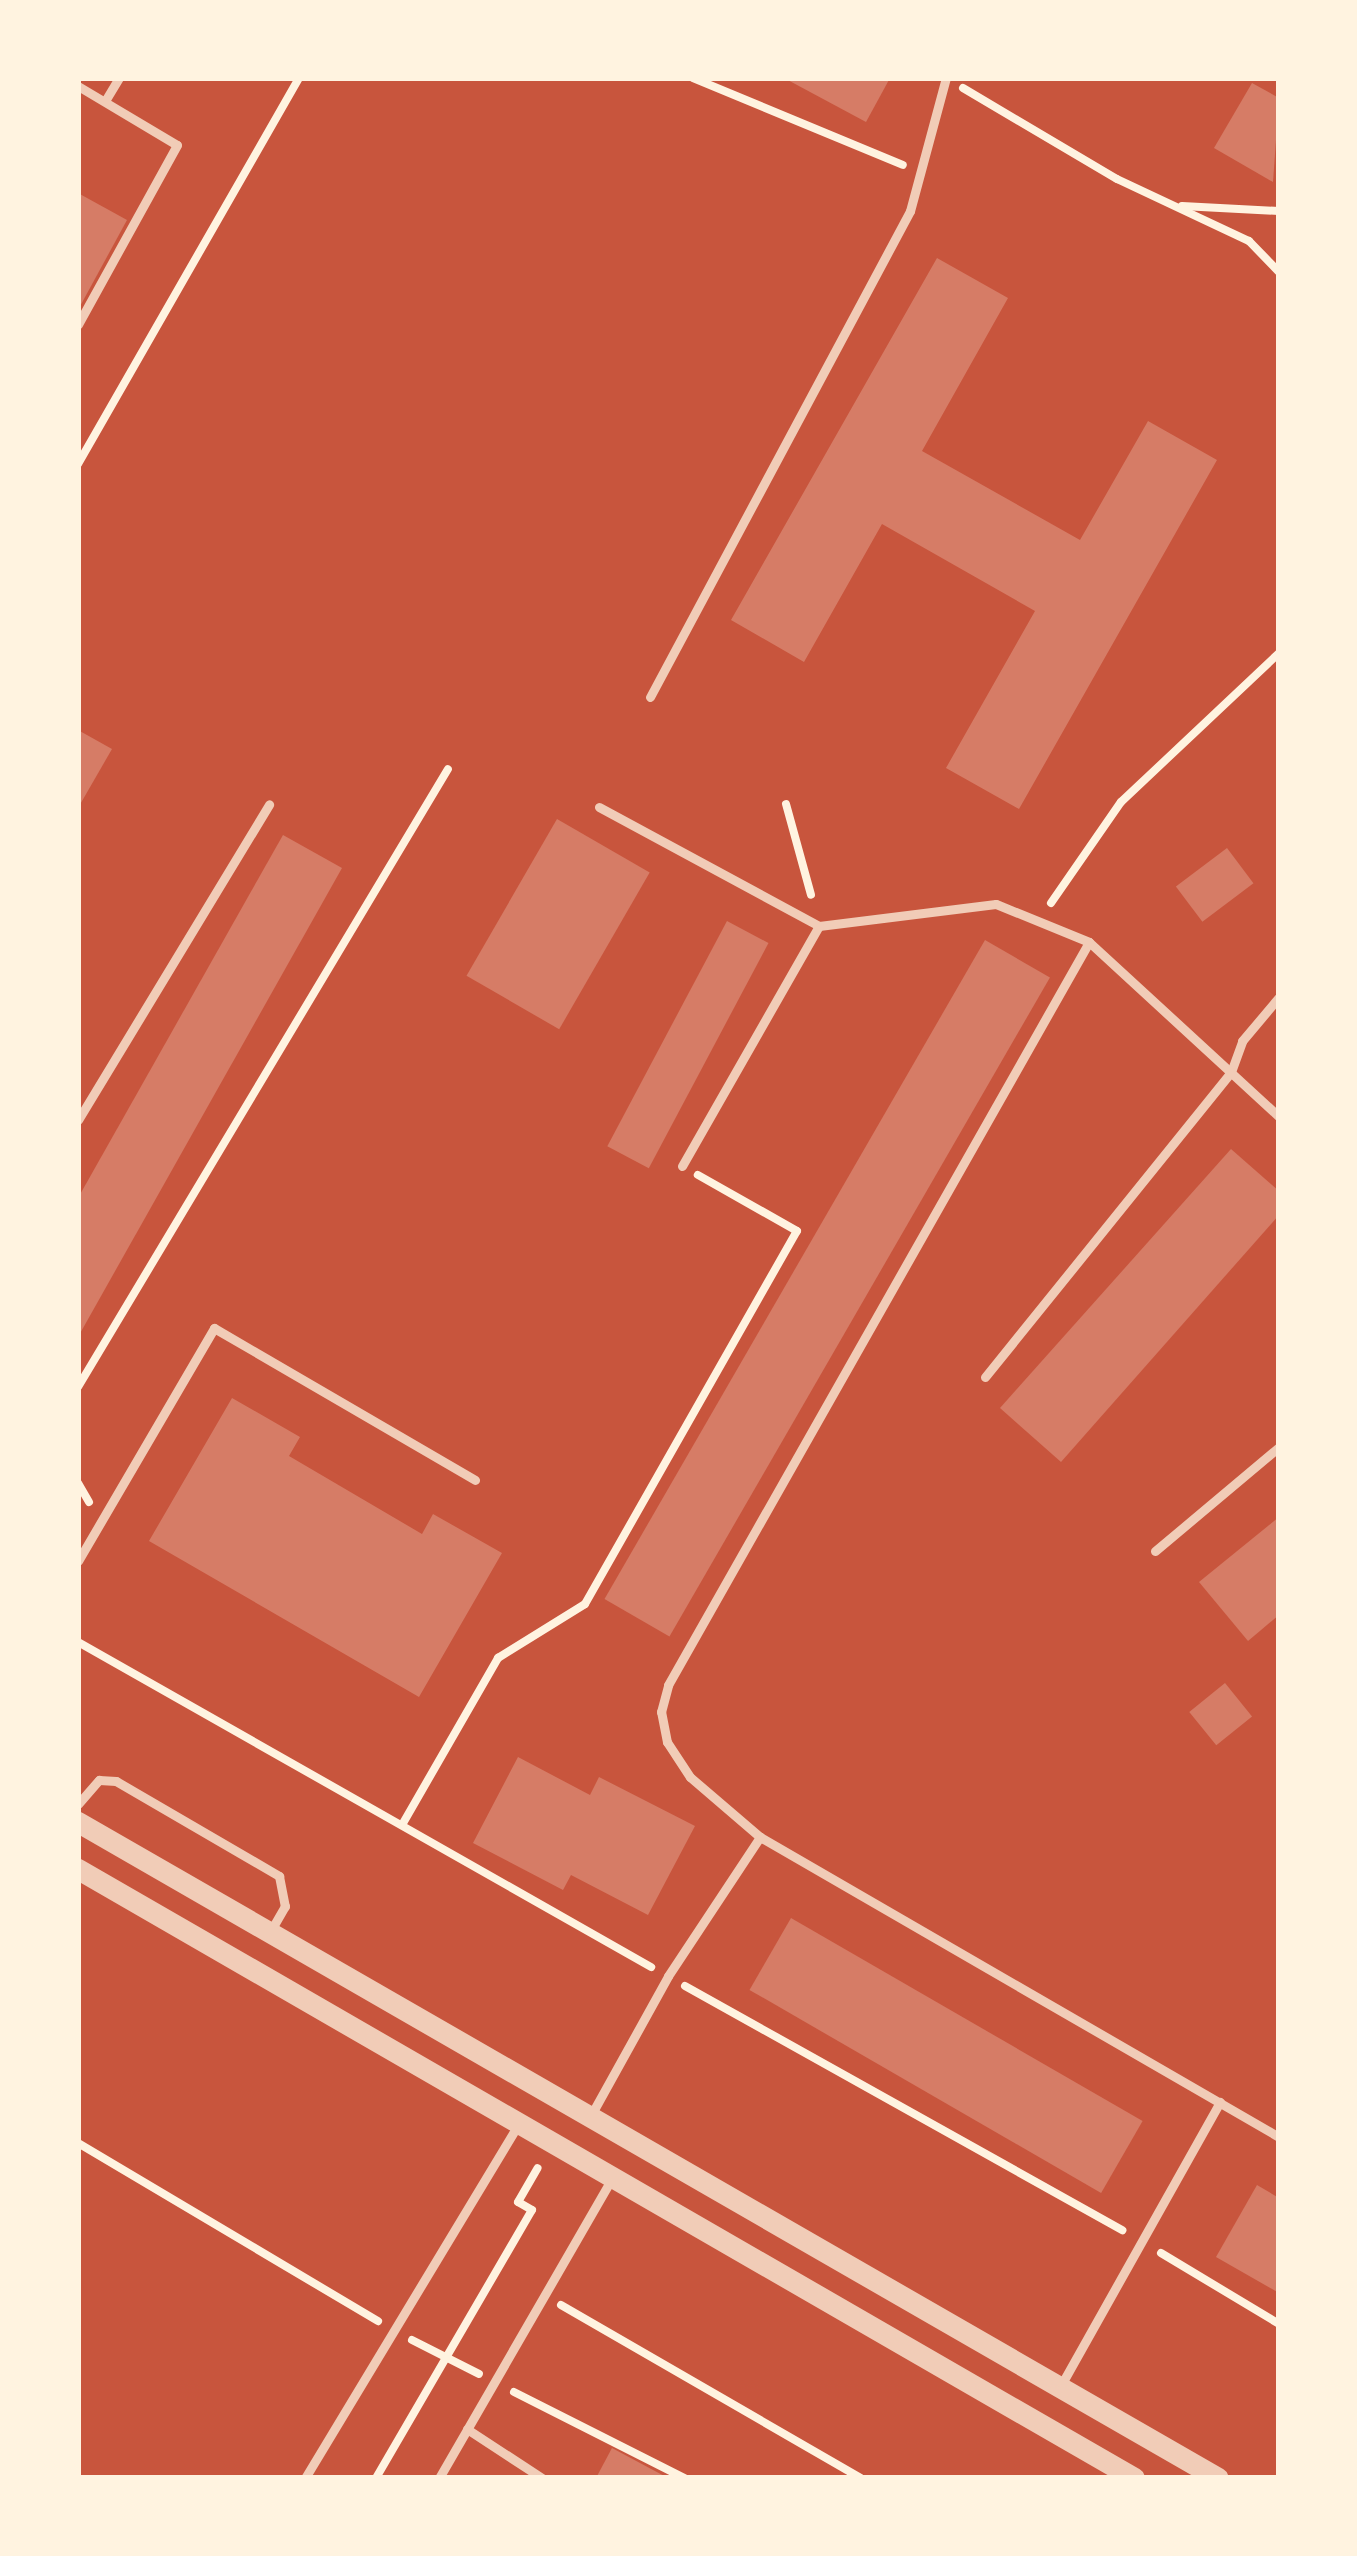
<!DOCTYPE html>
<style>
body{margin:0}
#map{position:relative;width:1357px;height:2556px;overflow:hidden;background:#c8553d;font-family:Literata,serif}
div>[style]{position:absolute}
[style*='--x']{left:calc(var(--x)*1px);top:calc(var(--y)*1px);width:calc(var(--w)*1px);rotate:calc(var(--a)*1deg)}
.building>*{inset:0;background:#d67c66;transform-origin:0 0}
.path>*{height:8px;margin:-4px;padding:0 4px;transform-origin:4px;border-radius:4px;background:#fff3e0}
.service>*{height:9px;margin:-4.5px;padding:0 4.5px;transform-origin:4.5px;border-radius:4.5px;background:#f1ccb7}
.tertiary>*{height:21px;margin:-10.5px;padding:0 10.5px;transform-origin:10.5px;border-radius:10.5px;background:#f1ccb7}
span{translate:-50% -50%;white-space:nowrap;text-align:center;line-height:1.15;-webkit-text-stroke:9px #fff3e0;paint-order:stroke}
.frame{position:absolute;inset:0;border:81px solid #fff3e0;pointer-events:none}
</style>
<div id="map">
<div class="building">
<i style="clip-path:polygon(784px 78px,890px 78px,866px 122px)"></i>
<i style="clip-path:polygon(1252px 83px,1279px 98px,1273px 182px,1214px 148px)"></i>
<i style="clip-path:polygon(78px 193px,127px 220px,78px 310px)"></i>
<i style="clip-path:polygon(937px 258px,1008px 298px,922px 451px,1080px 540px,1148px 421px,1217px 460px,1019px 809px,946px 768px,1035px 611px,882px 524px,804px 662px,731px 620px)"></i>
<i style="clip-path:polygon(78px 730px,112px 749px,78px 808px)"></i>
<i style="left:557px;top:819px;width:107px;height:181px;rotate:30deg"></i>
<i style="clip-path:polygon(283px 835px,342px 868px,78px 1337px,78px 1198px)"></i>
<i style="left:1227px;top:848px;width:44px;height:64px;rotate:53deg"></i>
<i style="left:727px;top:921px;width:47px;height:255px;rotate:28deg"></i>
<i style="left:985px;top:940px;width:75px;height:761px;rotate:30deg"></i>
<i style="clip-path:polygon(1231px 1149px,1279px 1191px,1279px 1215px,1061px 1462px,1000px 1408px)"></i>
<i style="clip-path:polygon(232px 1398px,300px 1437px,289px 1456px,422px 1534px,433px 1514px,502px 1553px,419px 1697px,149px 1541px)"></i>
<i style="clip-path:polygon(1279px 1517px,1279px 1615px,1248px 1641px,1199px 1582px)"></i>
<i style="left:1225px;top:1683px;width:43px;height:46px;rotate:51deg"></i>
<i style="clip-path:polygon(518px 1757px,590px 1795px,599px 1777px,695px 1826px,648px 1915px,571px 1875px,563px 1890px,473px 1843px)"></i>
<i style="left:791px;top:1918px;width:406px;height:83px;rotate:30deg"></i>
<i style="clip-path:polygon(1257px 2185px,1279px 2198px,1279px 2293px,1216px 2257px)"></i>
<i style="clip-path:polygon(612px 2448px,668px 2478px,596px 2478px)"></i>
</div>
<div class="path">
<i style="--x:693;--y:78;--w:227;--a:22.5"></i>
<i style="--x:963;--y:88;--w:179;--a:30.6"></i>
<i style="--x:1117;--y:179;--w:146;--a:25.2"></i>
<i style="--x:1249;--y:241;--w:43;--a:45.9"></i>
<i style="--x:1182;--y:206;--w:97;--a:3"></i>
<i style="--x:78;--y:464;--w:445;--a:-60.2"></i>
<i style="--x:786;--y:804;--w:94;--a:74.6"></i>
<i style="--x:1051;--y:903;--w:123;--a:-55.3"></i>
<i style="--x:1121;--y:802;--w:217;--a:-43.3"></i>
<i style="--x:78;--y:1387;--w:720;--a:-59.09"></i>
<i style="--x:78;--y:1483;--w:22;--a:60"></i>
<i style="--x:78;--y:1642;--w:659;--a:29.56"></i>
<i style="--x:402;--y:1825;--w:193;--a:-60.1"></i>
<i style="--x:498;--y:1658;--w:102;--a:-31.8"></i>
<i style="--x:585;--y:1604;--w:429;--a:-60.4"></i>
<i style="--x:797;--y:1231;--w:114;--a:-150.5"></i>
<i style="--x:685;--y:1986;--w:501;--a:29.18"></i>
<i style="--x:78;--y:2143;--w:349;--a:30.7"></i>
<i style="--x:1161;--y:2253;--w:138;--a:31"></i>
<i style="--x:561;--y:2305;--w:346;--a:30"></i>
<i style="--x:412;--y:2340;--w:75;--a:26.9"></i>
<i style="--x:514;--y:2392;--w:191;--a:26.8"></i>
<i style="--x:376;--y:2478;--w:310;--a:-59.8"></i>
<i style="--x:532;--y:2210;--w:16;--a:-150"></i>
<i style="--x:518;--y:2202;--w:39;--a:-60"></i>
</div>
<div class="service">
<i style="--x:78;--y:86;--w:115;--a:30.8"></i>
<i style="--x:177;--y:145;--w:205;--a:118.9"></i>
<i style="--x:105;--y:101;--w:27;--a:-59"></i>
<i style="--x:650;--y:697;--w:551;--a:-61.85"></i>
<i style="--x:910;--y:211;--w:138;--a:-74.9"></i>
<i style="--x:599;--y:807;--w:250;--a:28.4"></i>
<i style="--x:819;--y:926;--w:178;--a:-7.1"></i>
<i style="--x:996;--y:904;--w:100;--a:22.2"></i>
<i style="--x:78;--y:1120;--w:369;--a:-58.8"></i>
<i style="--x:682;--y:1166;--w:276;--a:-60.3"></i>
<i style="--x:985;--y:1377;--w:392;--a:-51.1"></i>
<i style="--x:1231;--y:1072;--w:33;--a:-70"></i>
<i style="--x:1242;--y:1041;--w:57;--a:-49.9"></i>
<i style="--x:1155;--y:1551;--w:162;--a:-40"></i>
<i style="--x:78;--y:1561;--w:270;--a:-59.7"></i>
<i style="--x:214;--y:1328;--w:302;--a:30.2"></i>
<i style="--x:78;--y:1804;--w:32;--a:-49"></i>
<i style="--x:99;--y:1780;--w:17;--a:3"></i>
<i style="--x:116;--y:1781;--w:189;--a:30.2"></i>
<i style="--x:279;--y:1876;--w:31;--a:79"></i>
<i style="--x:285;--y:1906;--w:30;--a:120"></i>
<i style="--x:760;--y:1837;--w:92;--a:-139.4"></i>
<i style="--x:690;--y:1777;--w:42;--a:-123.3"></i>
<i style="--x:667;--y:1742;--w:31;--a:-101"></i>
<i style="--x:661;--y:1712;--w:28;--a:-75"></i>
<i style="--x:668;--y:1685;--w:854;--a:-60.46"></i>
<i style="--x:1089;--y:942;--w:258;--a:42.6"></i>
<i style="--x:590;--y:2117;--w:161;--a:-61"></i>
<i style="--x:668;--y:1976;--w:167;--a:-56.5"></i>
<i style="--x:760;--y:1837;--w:599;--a:30.03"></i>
<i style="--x:1060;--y:2387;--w:327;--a:-60.7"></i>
<i style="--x:467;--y:2429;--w:90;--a:33.2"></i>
<i style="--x:305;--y:2478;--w:415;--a:-58.9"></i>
<i style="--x:439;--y:2478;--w:348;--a:-60"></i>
</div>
<div class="tertiary">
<i style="--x:78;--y:1822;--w:1315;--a:29.92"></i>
<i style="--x:78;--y:1869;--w:1219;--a:29.97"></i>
</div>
<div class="frame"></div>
</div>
